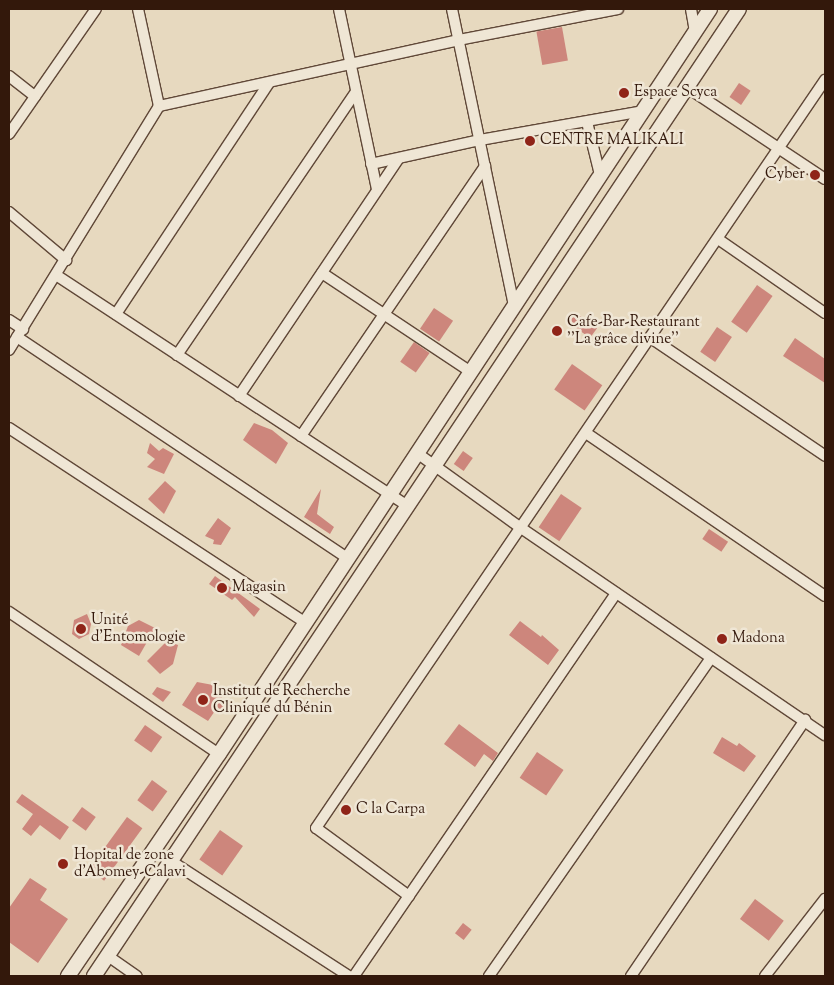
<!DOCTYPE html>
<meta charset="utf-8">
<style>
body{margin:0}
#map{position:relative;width:834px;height:985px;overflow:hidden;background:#e7d9bf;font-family:"Sorts Mill Goudy",serif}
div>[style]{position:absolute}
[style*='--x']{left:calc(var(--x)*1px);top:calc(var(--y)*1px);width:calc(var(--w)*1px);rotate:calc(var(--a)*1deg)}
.building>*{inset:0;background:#cd867c;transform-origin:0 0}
.roads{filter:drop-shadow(1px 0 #604838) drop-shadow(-1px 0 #604838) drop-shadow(0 1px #604838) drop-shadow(0 -1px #604838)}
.street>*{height:10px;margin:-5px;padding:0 5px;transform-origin:5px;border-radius:5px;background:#efe6d5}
.secondary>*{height:14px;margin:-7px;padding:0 7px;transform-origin:7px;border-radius:7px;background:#efe6d5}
.dots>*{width:14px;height:14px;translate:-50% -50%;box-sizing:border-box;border:2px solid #efe6d5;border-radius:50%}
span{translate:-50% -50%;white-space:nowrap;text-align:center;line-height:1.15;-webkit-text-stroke:5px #efe6d5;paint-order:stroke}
.poi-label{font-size:15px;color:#33180b}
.left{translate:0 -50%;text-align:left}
.right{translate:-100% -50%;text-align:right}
.frame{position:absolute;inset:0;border:10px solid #33180b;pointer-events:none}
</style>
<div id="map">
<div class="building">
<i style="left:562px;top:27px;width:34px;height:26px;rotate:80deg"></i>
<i style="left:739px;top:83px;width:14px;height:17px;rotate:34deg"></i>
<i style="left:757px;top:285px;width:19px;height:45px;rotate:35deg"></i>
<i style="left:434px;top:308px;width:23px;height:25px;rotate:34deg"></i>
<i style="left:576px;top:313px;width:26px;height:12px;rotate:36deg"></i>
<i style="left:717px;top:327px;width:18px;height:30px;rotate:34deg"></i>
<i style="clip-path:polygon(795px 338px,825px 359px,825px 383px,783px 356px)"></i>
<i style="left:414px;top:342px;width:19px;height:24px;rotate:35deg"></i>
<i style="left:572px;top:364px;width:37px;height:31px;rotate:35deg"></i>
<i style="clip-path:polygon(254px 423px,272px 430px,288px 443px,276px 464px,243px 440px)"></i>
<i style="clip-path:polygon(150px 443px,159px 451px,163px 448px,174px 454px,164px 474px,147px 467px,155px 459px,147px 453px)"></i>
<i style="left:463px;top:451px;width:12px;height:16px;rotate:35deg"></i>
<i style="clip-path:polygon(165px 481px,176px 491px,164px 514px,148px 499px)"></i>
<i style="clip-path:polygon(321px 489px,317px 514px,334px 527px,330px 534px,304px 517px)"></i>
<i style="left:561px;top:494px;width:25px;height:40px;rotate:34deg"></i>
<i style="clip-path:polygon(218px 518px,231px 528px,221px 545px,213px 544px,214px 540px,205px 536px)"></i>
<i style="left:709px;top:529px;width:23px;height:12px;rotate:34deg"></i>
<i style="clip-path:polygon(215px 576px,260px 609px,254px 617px,235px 597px,232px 600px,209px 584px)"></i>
<i style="clip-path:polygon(87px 614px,91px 624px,89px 634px,79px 639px,72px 634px,74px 620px)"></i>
<i style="clip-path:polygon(139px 620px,155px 628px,139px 656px,121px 645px,128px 626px)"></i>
<i style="clip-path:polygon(520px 621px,541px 637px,542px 635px,559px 650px,548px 665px,509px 635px)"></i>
<i style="clip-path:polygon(167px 641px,178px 645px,173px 664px,160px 674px,147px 661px)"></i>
<i style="clip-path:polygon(197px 682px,213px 685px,223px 695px,220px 701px,233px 703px,226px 712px,217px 708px,208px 721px,182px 705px)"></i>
<i style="clip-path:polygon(157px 687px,171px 692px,163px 702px,152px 694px)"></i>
<i style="clip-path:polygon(459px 724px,498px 753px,493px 761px,484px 754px,475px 767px,444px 744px)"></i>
<i style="left:145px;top:725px;width:21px;height:19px;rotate:35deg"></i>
<i style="clip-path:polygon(722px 737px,737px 746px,739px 743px,756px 756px,744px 772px,713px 753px)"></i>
<i style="left:537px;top:752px;width:32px;height:31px;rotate:34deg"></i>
<i style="left:152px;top:780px;width:19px;height:25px;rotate:36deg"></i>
<i style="clip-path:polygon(22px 794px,69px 827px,60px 840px,40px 825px,31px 836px,22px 829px,33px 814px,16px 802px)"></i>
<i style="left:82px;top:807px;width:17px;height:17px;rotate:36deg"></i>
<i style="left:127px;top:817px;width:19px;height:65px;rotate:36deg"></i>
<i style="left:220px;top:830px;width:28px;height:36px;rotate:35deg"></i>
<i style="clip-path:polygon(30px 878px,47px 889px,40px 900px,68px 919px,38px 963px,9px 942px,9px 908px)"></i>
<i style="left:755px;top:899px;width:36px;height:25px;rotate:37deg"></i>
<i style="left:463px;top:923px;width:11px;height:13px;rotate:38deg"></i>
</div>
<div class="roads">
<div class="street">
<i style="--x:339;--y:9;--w:184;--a:78.1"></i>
<i style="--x:452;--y:9;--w:303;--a:78.2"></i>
<i style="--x:691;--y:9;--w:22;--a:80"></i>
<i style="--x:9;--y:76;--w:33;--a:38"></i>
<i style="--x:688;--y:88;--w:164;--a:33.6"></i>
<i style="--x:159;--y:106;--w:307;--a:-12.4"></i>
<i style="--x:459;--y:40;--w:162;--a:-11"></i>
<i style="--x:587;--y:122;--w:55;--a:76.2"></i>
<i style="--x:9;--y:134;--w:152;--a:-55.2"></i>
<i style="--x:371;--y:164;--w:112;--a:-12.4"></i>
<i style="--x:480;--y:140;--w:165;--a:-10.1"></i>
<i style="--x:9;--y:212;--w:75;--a:40.1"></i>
<i style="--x:718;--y:239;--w:130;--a:34.7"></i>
<i style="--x:322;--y:273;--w:179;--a:33.6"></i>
<i style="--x:56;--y:275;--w:421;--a:33.3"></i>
<i style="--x:116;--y:314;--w:277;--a:-56.5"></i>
<i style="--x:9;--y:320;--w:17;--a:33"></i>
<i style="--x:17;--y:337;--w:399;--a:33.8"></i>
<i style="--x:651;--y:338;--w:210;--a:34.1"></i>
<i style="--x:9;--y:350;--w:286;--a:-58.4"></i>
<i style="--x:159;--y:106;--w:99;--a:-102.2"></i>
<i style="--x:177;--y:355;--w:318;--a:-55.8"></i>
<i style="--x:239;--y:396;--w:285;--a:-56.1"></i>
<i style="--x:9;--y:428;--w:355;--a:33.3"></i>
<i style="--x:586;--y:433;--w:289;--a:34.3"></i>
<i style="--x:301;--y:436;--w:327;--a:-55.7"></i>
<i style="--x:417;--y:453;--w:128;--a:35.8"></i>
<i style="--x:521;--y:528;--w:368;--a:34.3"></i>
<i style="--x:9;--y:612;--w:254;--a:34.1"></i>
<i style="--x:171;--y:861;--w:212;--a:32.9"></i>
<i style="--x:409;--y:896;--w:115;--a:-143.8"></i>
<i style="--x:316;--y:828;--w:905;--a:-55.77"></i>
<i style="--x:108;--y:956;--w:35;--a:35"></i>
<i style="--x:354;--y:976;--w:464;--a:-55.6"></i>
<i style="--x:489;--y:976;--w:388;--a:-55.1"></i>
<i style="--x:631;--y:976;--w:310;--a:-55.8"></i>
<i style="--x:765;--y:976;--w:98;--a:-52.1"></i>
</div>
<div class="secondary">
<i style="--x:68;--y:976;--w:268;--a:-55.8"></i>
<i style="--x:219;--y:754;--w:892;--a:-56.61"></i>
<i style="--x:94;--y:976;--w:1162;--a:-56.3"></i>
</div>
</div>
<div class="dots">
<i style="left:624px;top:93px;background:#8f2418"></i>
<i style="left:530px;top:141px;background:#8f2418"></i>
<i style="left:815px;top:175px;background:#8f2418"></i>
<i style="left:557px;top:331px;background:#8f2418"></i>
<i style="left:222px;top:588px;background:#8f2418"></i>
<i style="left:81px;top:629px;background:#8f2418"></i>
<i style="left:722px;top:639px;background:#8f2418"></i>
<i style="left:203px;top:700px;background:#8f2418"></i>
<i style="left:346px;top:810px;background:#8f2418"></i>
<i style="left:63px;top:864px;background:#8f2418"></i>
</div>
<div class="poi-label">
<span class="left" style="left:634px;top:93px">Espace Scyca</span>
<span class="left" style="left:540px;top:141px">CENTRE MALIKALI</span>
<span class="right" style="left:805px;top:175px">Cyber</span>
<span class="left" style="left:567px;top:331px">Cafe-Bar-Restaurant<br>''La grâce divine''</span>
<span class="left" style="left:232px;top:588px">Magasin</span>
<span class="left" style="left:91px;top:629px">Unité<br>d'Entomologie</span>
<span class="left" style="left:732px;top:639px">Madona</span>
<span class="left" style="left:213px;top:700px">Institut de Recherche<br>Clinique du Bénin</span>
<span class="left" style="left:356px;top:810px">C la Carpa</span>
<span class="left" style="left:74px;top:864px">Hopital de zone<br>d’Abomey-Calavi</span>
</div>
<div class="frame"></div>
</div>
